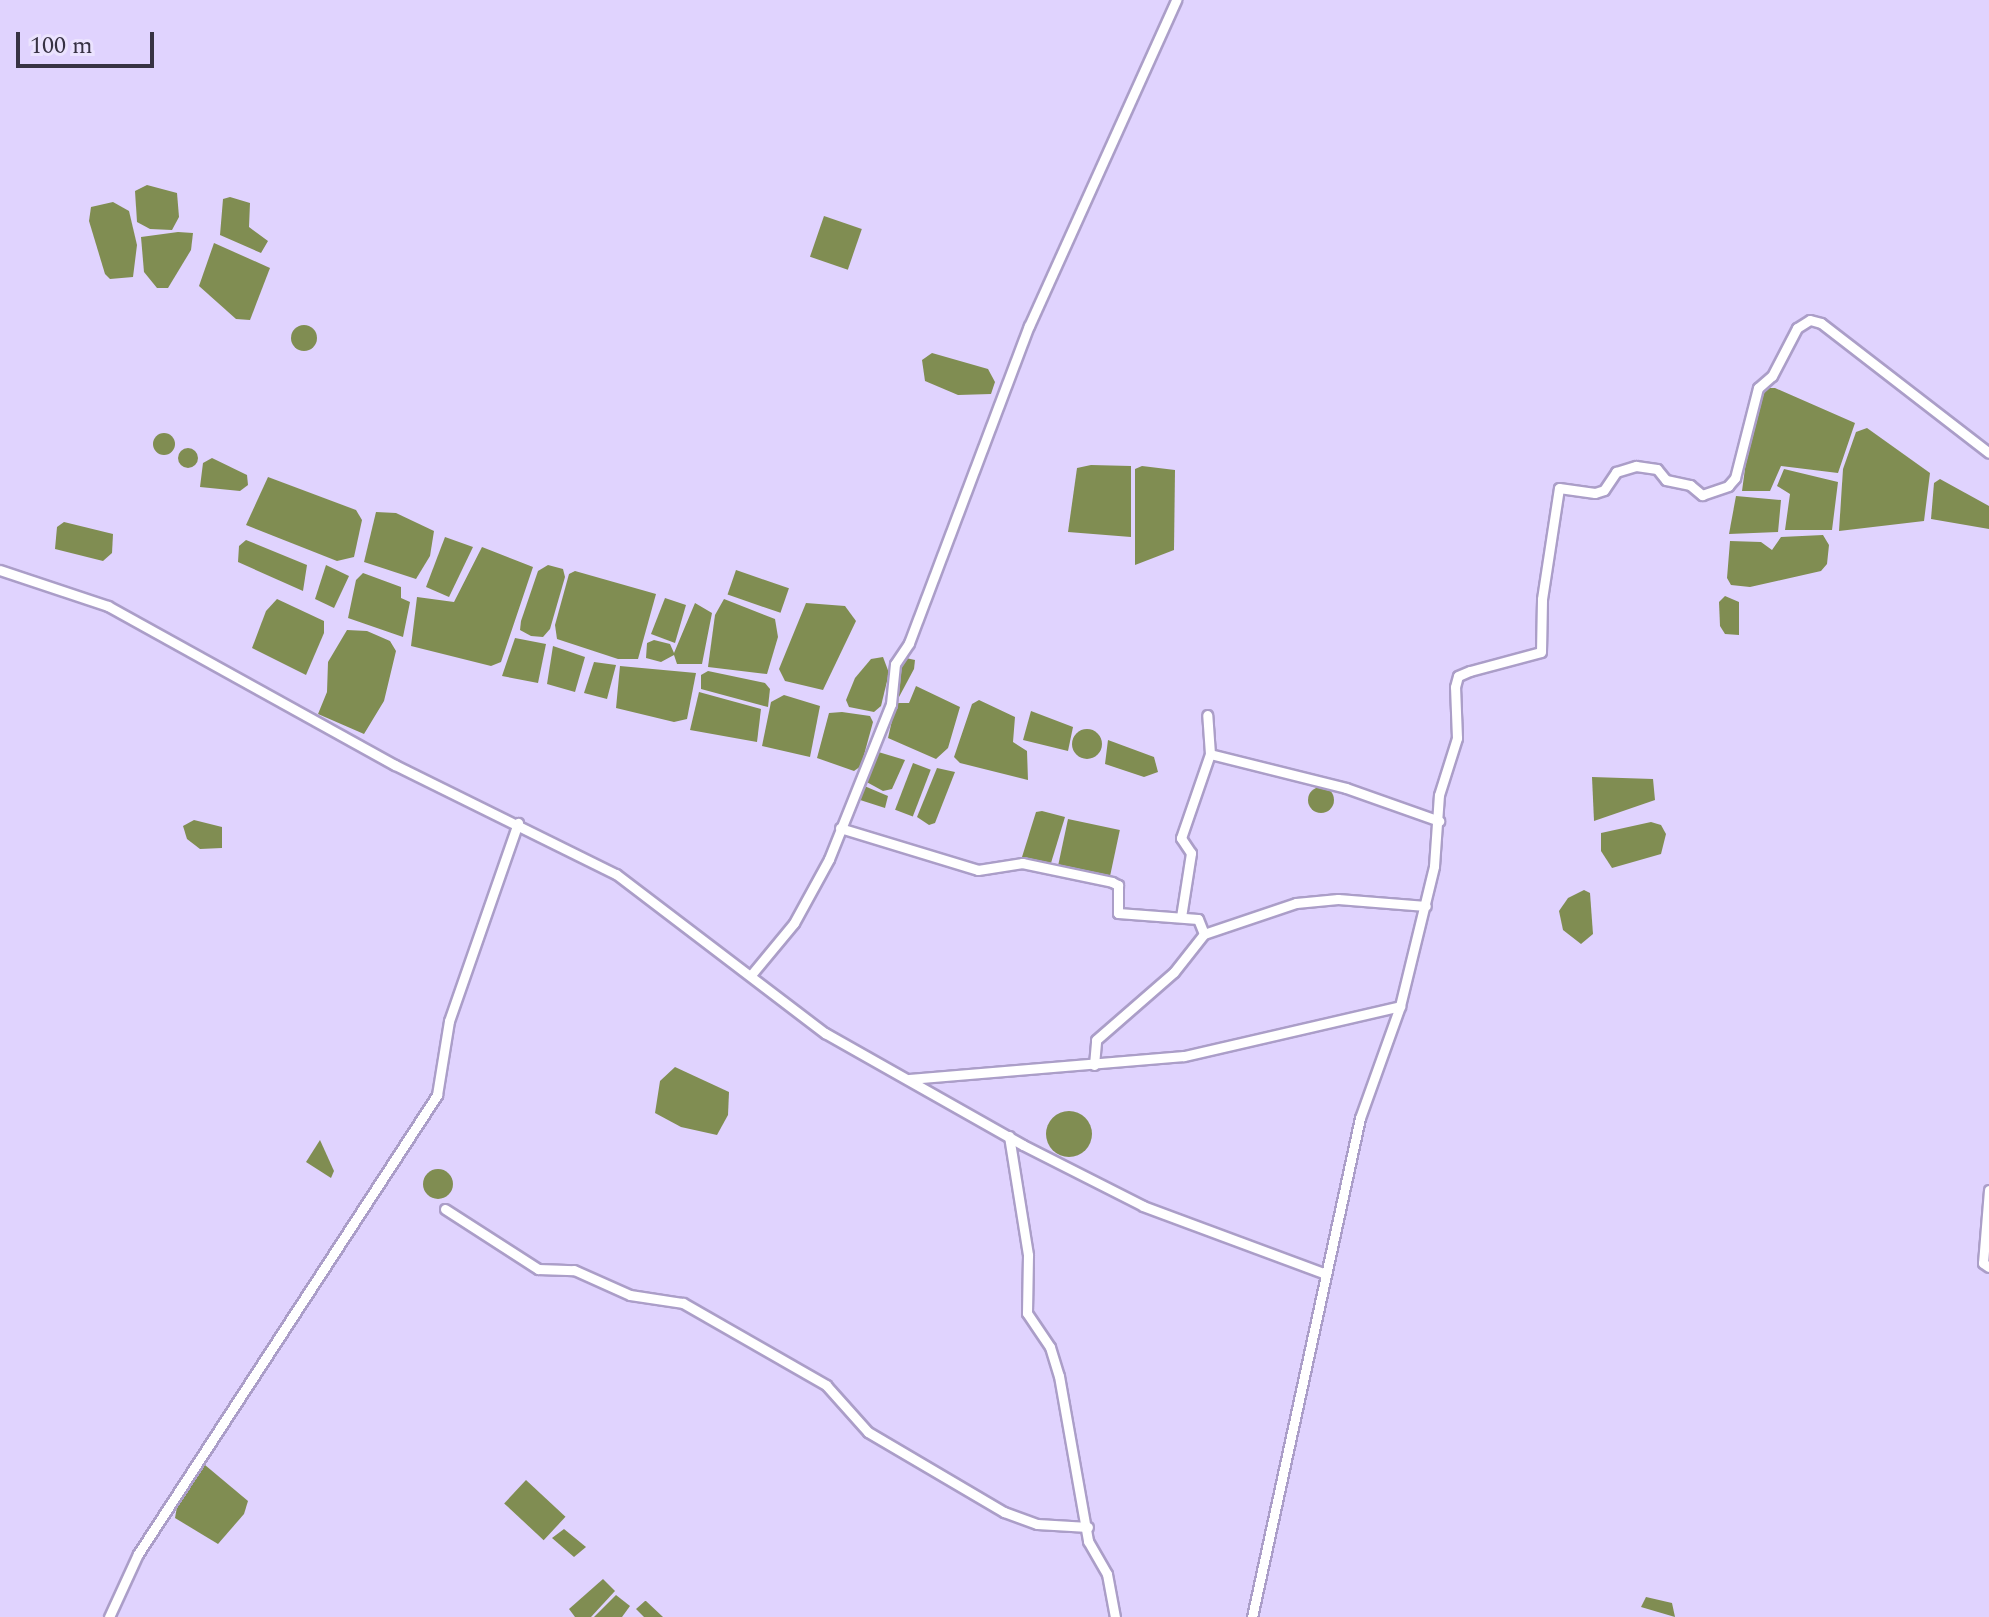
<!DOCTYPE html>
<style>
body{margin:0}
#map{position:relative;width:1989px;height:1617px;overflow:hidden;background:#e0d3fe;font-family:Spectral,serif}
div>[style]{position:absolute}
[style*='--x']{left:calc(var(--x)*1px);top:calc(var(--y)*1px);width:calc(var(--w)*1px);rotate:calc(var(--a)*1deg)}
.water>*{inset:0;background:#808d52;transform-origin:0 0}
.round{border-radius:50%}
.roads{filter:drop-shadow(2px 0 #ab9ec8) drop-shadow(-2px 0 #ab9ec8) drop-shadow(0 2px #ab9ec8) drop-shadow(0 -2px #ab9ec8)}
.minor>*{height:9px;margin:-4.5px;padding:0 4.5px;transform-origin:4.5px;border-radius:4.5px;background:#fff}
span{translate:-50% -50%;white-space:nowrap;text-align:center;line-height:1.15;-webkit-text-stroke:7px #ebe3fe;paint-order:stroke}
.scale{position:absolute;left:16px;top:32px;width:138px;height:36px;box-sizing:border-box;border:4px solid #373243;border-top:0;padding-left:10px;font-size:24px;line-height:28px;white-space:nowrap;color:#373243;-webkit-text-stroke:6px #ebe3fe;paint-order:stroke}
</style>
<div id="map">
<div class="water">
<i style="clip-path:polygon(147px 185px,177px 193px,179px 217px,172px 230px,150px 229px,137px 222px,135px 191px)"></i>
<i style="clip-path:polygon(230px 197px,250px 203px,249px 227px,268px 241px,261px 253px,220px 235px,223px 199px)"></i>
<i style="clip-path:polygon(113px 202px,129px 211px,137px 245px,133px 277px,110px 279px,105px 274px,89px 221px,91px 207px)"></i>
<i style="left:824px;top:216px;width:40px;height:43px;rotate:19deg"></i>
<i style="clip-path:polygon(178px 232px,193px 233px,191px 250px,168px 288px,157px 288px,144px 272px,141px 237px)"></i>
<i style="clip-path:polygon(214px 243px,270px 268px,250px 320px,236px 319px,199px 286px)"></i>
<i class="round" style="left:291px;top:325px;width:26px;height:26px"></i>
<i style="clip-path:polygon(932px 353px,988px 369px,995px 382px,991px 394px,958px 395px,925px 381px,922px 360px)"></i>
<i style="clip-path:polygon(1765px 388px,1775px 388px,1855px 423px,1838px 473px,1781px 466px,1770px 491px,1742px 491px,1751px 424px)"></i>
<i style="clip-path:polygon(1867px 428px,1930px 473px,1924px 521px,1839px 531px,1843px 469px,1856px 432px)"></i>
<i class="round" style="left:153px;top:433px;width:22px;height:22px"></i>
<i class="round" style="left:178px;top:448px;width:20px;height:20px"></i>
<i style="clip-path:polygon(212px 458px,247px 475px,248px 485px,240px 491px,200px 487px,203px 463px)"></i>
<i style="clip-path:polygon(1091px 465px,1131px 466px,1131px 537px,1068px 532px,1077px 468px)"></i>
<i style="clip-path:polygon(1142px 466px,1175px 470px,1174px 550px,1135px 565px,1135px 469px)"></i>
<i style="clip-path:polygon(1784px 469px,1838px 482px,1832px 530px,1785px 530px,1790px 494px,1777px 486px)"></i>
<i style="clip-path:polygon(268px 477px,356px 510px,362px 520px,354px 557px,337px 561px,246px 525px)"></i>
<i style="clip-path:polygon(1940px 479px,1989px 506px,1989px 529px,1931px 519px,1934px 483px)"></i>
<i style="clip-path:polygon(1736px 496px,1781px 500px,1778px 532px,1729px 534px)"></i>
<i style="clip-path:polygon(376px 512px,396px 513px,434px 531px,430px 556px,416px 579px,364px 562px)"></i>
<i style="clip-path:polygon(64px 522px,113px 534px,112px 553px,103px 561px,55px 549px,57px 527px)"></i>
<i style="clip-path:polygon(1823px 535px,1829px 545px,1827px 564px,1821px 571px,1750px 587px,1731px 585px,1727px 578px,1730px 541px,1761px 542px,1772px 550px,1781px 537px)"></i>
<i style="clip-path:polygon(445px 537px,473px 547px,449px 597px,426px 587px)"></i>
<i style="clip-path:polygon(246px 540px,307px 565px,303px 591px,238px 562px,239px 546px)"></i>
<i style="clip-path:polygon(482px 547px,533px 567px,501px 662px,491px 666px,411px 646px,417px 597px,454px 602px)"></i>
<i style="clip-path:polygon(326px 565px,349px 576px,334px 608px,315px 599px)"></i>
<i style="clip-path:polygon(548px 565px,563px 569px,565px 577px,550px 629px,543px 637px,531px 636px,520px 630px,521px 621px,538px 571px)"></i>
<i style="left:736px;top:570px;width:56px;height:26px;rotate:19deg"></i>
<i style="clip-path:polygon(575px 571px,656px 594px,638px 659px,618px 659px,557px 639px,555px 625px,569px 574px)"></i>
<i style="clip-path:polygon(363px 573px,401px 587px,401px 598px,410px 602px,403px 637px,348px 618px,356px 580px)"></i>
<i style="clip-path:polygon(1725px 596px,1739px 602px,1739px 635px,1725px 634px,1720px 626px,1719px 602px)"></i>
<i style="clip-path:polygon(665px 598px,686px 605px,675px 643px,651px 634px)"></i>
<i style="clip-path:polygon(277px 599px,324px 621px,324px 633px,306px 675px,252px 648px,266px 611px)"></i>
<i style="clip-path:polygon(724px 599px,775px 619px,778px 637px,767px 674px,708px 667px,715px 615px)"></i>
<i style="clip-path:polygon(695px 603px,712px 613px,702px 664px,677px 664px,674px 655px,661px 662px,646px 658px,647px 643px,654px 640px,670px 644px,674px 653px)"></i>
<i style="clip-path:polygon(806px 603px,845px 606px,856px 621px,823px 690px,785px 681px,779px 669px)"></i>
<i style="clip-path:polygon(347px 630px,367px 631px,390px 641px,396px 651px,384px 701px,364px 734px,318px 714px,327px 692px,328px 662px)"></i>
<i style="clip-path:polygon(515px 638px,546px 644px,538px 683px,502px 676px)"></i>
<i style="clip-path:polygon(553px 646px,585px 657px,575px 692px,547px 684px)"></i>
<i style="clip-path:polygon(883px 657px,889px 673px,881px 706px,874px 712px,849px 707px,846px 700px,855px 678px,871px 659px)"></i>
<i style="clip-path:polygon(906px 658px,915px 660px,914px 669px,899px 697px,898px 670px)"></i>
<i style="clip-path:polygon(594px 662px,616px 665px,607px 699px,584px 693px)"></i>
<i style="clip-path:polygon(620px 666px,696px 673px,687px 719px,674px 722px,616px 708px)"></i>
<i style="clip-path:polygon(708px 671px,765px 683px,770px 689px,768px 707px,701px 689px,701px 675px)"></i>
<i style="clip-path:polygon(916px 686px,960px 707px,948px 748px,936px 759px,888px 738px,896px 703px,909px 703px)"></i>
<i style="clip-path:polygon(699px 692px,761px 709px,757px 742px,690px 730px)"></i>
<i style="clip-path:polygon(784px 695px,820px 706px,810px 757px,762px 746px,771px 702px)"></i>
<i style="clip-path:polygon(979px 700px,1015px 717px,1013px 742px,1027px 751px,1028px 780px,960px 763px,954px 757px,972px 704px)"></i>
<i style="clip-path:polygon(1031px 711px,1073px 727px,1068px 751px,1023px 740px)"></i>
<i style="clip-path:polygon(842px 712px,870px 716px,873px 722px,861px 766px,854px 771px,817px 758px,829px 713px)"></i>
<i class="round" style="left:1072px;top:729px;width:30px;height:30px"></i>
<i style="clip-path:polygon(1108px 740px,1154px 757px,1158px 772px,1144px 777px,1105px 764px)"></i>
<i style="clip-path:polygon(875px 751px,905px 760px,892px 789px,883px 791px,863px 780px)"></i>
<i style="left:913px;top:763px;width:19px;height:50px;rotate:21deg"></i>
<i style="clip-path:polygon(937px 768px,955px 772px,935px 823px,929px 825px,917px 817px)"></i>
<i style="clip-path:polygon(1592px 777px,1653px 779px,1655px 800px,1594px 821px)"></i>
<i style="clip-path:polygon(862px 785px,888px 796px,885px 808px,857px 799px)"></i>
<i class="round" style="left:1308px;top:787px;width:26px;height:26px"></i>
<i style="clip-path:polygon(1042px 811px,1065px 817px,1051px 863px,1022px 857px,1036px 812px)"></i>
<i style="left:1068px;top:819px;width:53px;height:48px;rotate:12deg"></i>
<i style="clip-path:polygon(194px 820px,222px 827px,222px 848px,200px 849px,187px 839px,183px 826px)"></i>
<i style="clip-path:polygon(1651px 822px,1661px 825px,1666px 834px,1661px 854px,1612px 868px,1601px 851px,1601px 833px)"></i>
<i style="clip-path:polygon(1584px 890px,1590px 893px,1593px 934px,1581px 944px,1563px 930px,1559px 911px,1568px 898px)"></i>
<i style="clip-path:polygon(675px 1067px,729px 1092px,728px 1115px,717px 1135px,681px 1127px,655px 1113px,660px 1081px)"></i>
<i class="round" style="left:1046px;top:1111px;width:46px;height:46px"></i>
<i style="clip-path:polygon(320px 1140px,334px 1171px,331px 1178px,306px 1162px)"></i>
<i class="round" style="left:423px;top:1169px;width:30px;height:30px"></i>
<i style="clip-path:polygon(205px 1465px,248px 1501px,244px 1514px,218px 1544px,175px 1518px,178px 1501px)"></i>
<i style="left:526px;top:1480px;width:54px;height:32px;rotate:43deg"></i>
<i style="clip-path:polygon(564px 1529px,586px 1547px,574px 1557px,552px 1538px)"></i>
<i style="clip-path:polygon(603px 1579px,615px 1591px,591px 1617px,575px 1617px,569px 1609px)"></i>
<i style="clip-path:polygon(616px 1595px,630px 1606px,622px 1617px,594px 1617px)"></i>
<i style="clip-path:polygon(1646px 1597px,1672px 1603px,1675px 1617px,1641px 1607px)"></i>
<i style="clip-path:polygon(645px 1601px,646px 1601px,663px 1617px,644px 1617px,636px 1609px)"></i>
</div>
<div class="roads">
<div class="minor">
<i style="--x:0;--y:570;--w:114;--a:18.4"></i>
<i style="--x:108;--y:606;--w:328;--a:29"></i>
<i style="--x:395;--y:765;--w:246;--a:26.3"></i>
<i style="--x:616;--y:874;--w:263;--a:37.3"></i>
<i style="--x:825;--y:1033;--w:227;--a:29.5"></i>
<i style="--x:1023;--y:1145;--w:135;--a:26.9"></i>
<i style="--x:1143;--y:1206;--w:195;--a:20.4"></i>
<i style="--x:1210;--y:754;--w:140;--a:14"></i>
<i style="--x:1346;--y:788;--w:99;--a:19.5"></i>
<i style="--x:840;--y:828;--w:144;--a:16.9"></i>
<i style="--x:978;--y:870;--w:45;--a:-9"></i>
<i style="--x:1022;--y:863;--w:92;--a:11.9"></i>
<i style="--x:1112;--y:882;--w:7;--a:27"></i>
<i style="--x:1118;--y:885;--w:28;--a:90"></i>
<i style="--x:1118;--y:913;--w:80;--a:4.3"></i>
<i style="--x:1198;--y:919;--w:16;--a:68"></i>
<i style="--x:1181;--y:917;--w:65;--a:-81.1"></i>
<i style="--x:1191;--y:853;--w:18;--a:-124"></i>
<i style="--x:1181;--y:838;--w:89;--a:-71"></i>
<i style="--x:1210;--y:754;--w:39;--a:-94"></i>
<i style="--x:751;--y:975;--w:67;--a:-50.4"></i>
<i style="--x:794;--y:923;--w:73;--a:-61.3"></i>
<i style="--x:829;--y:859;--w:167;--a:-68.2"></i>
<i style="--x:891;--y:704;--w:40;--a:-84.3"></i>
<i style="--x:895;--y:664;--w:25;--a:-56"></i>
<i style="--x:909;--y:643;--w:339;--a:-69.3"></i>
<i style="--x:1029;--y:326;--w:358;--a:-65.7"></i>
<i style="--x:1094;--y:1065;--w:25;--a:-85"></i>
<i style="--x:1096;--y:1040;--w:103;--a:-41.1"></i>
<i style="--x:1174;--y:972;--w:48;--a:-51.7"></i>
<i style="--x:1204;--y:934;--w:97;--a:-18.6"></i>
<i style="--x:1296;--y:903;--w:42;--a:-5.4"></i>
<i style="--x:1338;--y:899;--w:88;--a:4.5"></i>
<i style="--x:909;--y:1079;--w:276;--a:-4.8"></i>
<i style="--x:1184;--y:1056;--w:222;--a:-13"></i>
<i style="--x:1009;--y:1136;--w:121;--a:80.9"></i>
<i style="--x:1028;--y:1255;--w:58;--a:91"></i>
<i style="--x:1027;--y:1313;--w:41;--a:55.9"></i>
<i style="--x:1050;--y:1347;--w:30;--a:73"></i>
<i style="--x:1059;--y:1376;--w:168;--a:80"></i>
<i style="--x:1088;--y:1541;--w:38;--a:60"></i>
<i style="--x:1107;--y:1574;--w:44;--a:79.5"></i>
<i style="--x:1989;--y:1190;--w:73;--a:94.7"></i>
<i style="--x:1983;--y:1263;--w:7;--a:34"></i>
<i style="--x:445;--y:1209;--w:111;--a:32.8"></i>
<i style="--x:538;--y:1269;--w:36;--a:2"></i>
<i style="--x:574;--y:1270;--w:61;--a:24.1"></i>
<i style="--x:630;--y:1295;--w:54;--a:8.6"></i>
<i style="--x:683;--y:1303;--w:165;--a:29.8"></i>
<i style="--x:826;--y:1385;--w:63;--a:48.2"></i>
<i style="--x:868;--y:1432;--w:158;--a:30.5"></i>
<i style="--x:1004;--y:1512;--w:35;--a:20"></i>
<i style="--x:1037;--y:1524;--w:51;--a:3.4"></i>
<i style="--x:109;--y:1617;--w:69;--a:-65.3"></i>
<i style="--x:138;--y:1554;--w:548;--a:-56.92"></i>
<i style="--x:437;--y:1095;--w:75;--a:-80.8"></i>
<i style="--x:449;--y:1021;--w:210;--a:-70.8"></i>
<i style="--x:1252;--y:1617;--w:511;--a:-77.79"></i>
<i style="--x:1360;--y:1118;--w:119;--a:-70.3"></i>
<i style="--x:1400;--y:1006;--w:144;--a:-76.3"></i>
<i style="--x:1434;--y:866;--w:71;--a:-86"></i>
<i style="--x:1439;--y:795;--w:60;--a:-72.5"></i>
<i style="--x:1457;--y:738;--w:51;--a:-92.2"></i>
<i style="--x:1455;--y:687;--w:11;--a:-75"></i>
<i style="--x:1458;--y:676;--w:13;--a:-23"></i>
<i style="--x:1470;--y:671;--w:73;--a:-15"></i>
<i style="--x:1541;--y:652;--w:53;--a:-88.9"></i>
<i style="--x:1542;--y:599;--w:112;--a:-81.3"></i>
<i style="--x:1559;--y:488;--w:36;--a:8"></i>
<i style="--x:1595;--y:493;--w:9;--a:-18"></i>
<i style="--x:1604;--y:490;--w:22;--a:-56"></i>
<i style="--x:1616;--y:472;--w:21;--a:-17"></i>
<i style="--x:1636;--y:466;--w:21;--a:8"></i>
<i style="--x:1657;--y:469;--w:14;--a:51"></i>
<i style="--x:1666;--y:480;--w:25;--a:12"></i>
<i style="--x:1690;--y:485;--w:16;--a:40"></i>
<i style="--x:1702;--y:495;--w:28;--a:-19"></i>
<i style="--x:1728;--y:486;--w:11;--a:-49"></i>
<i style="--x:1735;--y:478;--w:93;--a:-75.7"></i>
<i style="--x:1758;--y:388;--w:18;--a:-41"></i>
<i style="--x:1772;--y:376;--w:54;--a:-62.5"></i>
<i style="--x:1797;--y:328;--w:15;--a:-32"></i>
<i style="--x:1810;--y:320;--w:11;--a:15"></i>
<i style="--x:1821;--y:323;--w:212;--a:37.7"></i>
</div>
</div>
<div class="scale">100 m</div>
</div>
